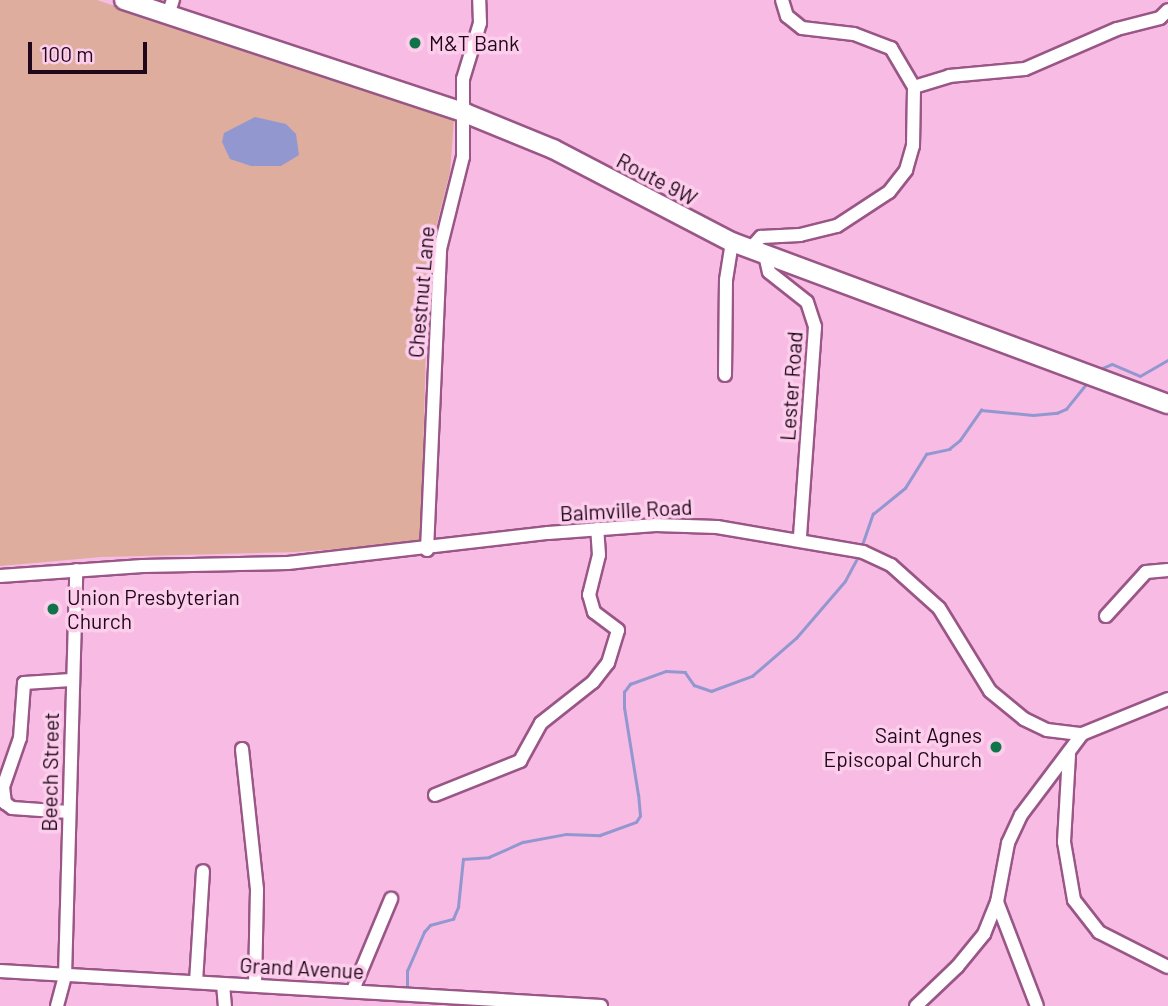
<!DOCTYPE html>
<style>
body{margin:0}
#map{position:relative;width:1168px;height:1006px;overflow:hidden;background:#f7bbe4;font-family:Barlow,sans-serif}
div>[style]{position:absolute}
[style*='--x']{left:calc(var(--x)*1px);top:calc(var(--y)*1px);width:calc(var(--w)*1px);rotate:calc(var(--a)*1deg)}
.green>*{inset:0;background:#dead9d}
.water>*{inset:0;background:#9298cf}
.stream>*{height:2.5px;margin:-1.25px;padding:0 1.25px;transform-origin:1.25px;border-radius:1.25px;background:#9298cf}
.roads{filter:drop-shadow(2px 0 #995686) drop-shadow(-2px 0 #995686) drop-shadow(0 2px #995686) drop-shadow(0 -2px #995686)}
.minor>*{height:12px;margin:-6px;padding:0 6px;transform-origin:6px;border-radius:6px;background:#fff}
.highway>*{height:18px;margin:-9px;padding:0 9px;transform-origin:9px;border-radius:9px;background:#fff}
.dots>*{width:19px;height:19px;translate:-50% -50%;box-sizing:border-box;border:4px solid #fcceec;border-radius:50%}
span{translate:-50% -50%;white-space:nowrap;text-align:center;line-height:1.15;-webkit-text-stroke:7px #fcceec;paint-order:stroke}
.poi-label{font-size:21px;color:#21071a}
.left{translate:0 -50%;text-align:left}
.right{translate:-100% -50%;text-align:right}
.street-label{font-size:21px;color:#21071a}
.scale{position:absolute;left:28px;top:42px;width:119px;height:32px;box-sizing:border-box;border:4px solid #21071a;border-top:0;padding-left:9px;font-size:21px;line-height:24px;white-space:nowrap;color:#21071a;-webkit-text-stroke:5px #fcceec;paint-order:stroke}
</style>
<div id="map">
<div class="green">
<i style="clip-path:polygon(0 0,97px 0,454px 120px,450px 172px,428px 259px,421px 543px,295px 552px,101px 557px,0 566px)"></i>
</div>
<div class="water">
<i style="clip-path:polygon(255px 117px,286px 124px,296px 134px,299px 155px,281px 166px,251px 166px,230px 159px,222px 142px,224px 133px)"></i>
</div>
<div class="stream">
<i style="--x:1098;--y:370;--w:15;--a:-23"></i>
<i style="--x:1112;--y:364;--w:30;--a:23"></i>
<i style="--x:1140;--y:376;--w:32;--a:-30"></i>
<i style="--x:861;--y:548;--w:36;--a:-71"></i>
<i style="--x:873;--y:514;--w:41;--a:-39.1"></i>
<i style="--x:905;--y:488;--w:40;--a:-58"></i>
<i style="--x:926;--y:454;--w:24;--a:-12"></i>
<i style="--x:949;--y:449;--w:14;--a:-39"></i>
<i style="--x:960;--y:440;--w:37;--a:-55"></i>
<i style="--x:981;--y:410;--w:52;--a:5.5"></i>
<i style="--x:1033;--y:415;--w:24;--a:-5"></i>
<i style="--x:1057;--y:413;--w:10;--a:-24"></i>
<i style="--x:1066;--y:409;--w:35;--a:-51"></i>
<i style="--x:407;--y:989;--w:18;--a:-90"></i>
<i style="--x:407;--y:971;--w:43;--a:-66.4"></i>
<i style="--x:424;--y:932;--w:9;--a:-49"></i>
<i style="--x:430;--y:925;--w:24;--a:-15"></i>
<i style="--x:453;--y:919;--w:13;--a:-67"></i>
<i style="--x:458;--y:907;--w:48;--a:-84.1"></i>
<i style="--x:463;--y:859;--w:26;--a:-4"></i>
<i style="--x:489;--y:857;--w:37;--a:-24"></i>
<i style="--x:523;--y:842;--w:44;--a:-10.5"></i>
<i style="--x:566;--y:834;--w:34;--a:2"></i>
<i style="--x:600;--y:835;--w:38;--a:-20"></i>
<i style="--x:636;--y:822;--w:7;--a:-56"></i>
<i style="--x:640;--y:816;--w:21;--a:-95"></i>
<i style="--x:638;--y:795;--w:88;--a:-99.1"></i>
<i style="--x:624;--y:708;--w:16;--a:-90"></i>
<i style="--x:624;--y:692;--w:10;--a:-53"></i>
<i style="--x:630;--y:684;--w:38;--a:-20"></i>
<i style="--x:666;--y:671;--w:19;--a:3"></i>
<i style="--x:685;--y:672;--w:16;--a:55"></i>
<i style="--x:694;--y:685;--w:18;--a:19"></i>
<i style="--x:711;--y:691;--w:44;--a:-20.1"></i>
<i style="--x:752;--y:676;--w:58;--a:-40.8"></i>
<i style="--x:796;--y:638;--w:75;--a:-49.3"></i>
<i style="--x:845;--y:581;--w:30;--a:-62"></i>
</div>
<div class="roads">
<div class="minor">
<i style="--x:782;--y:0;--w:17;--a:73"></i>
<i style="--x:787;--y:16;--w:19;--a:39"></i>
<i style="--x:802;--y:28;--w:52;--a:6.6"></i>
<i style="--x:854;--y:34;--w:40;--a:21"></i>
<i style="--x:891;--y:48;--w:45;--a:59.5"></i>
<i style="--x:168;--y:15;--w:16;--a:-72"></i>
<i style="--x:751;--y:248;--w:15;--a:-48"></i>
<i style="--x:761;--y:237;--w:39;--a:-3"></i>
<i style="--x:800;--y:235;--w:38;--a:-14"></i>
<i style="--x:837;--y:226;--w:62;--a:-33.2"></i>
<i style="--x:889;--y:192;--w:28;--a:-52"></i>
<i style="--x:906;--y:170;--w:25;--a:-74"></i>
<i style="--x:913;--y:146;--w:59;--a:-89"></i>
<i style="--x:914;--y:87;--w:37;--a:-17"></i>
<i style="--x:949;--y:76;--w:76;--a:-5.3"></i>
<i style="--x:1025;--y:69;--w:100;--a:-23.5"></i>
<i style="--x:1117;--y:29;--w:44;--a:-14.3"></i>
<i style="--x:1160;--y:18;--w:11;--a:-45"></i>
<i style="--x:765;--y:255;--w:17;--a:77"></i>
<i style="--x:769;--y:272;--w:48;--a:38.3"></i>
<i style="--x:807;--y:302;--w:26;--a:72"></i>
<i style="--x:815;--y:327;--w:212;--a:94.1"></i>
<i style="--x:725;--y:375;--w:95;--a:-89.4"></i>
<i style="--x:726;--y:280;--w:38;--a:-81"></i>
<i style="--x:427;--y:550;--w:301;--a:-87.5"></i>
<i style="--x:440;--y:249;--w:95;--a:-76"></i>
<i style="--x:463;--y:157;--w:78;--a:-90"></i>
<i style="--x:463;--y:79;--w:59;--a:-73.1"></i>
<i style="--x:480;--y:23;--w:23;--a:-92"></i>
<i style="--x:0;--y:576;--w:143;--a:-4"></i>
<i style="--x:143;--y:566;--w:145;--a:-1.2"></i>
<i style="--x:288;--y:563;--w:262;--a:-6.6"></i>
<i style="--x:548;--y:533;--w:108;--a:-4.2"></i>
<i style="--x:656;--y:525;--w:61;--a:1.9"></i>
<i style="--x:717;--y:527;--w:148;--a:9.7"></i>
<i style="--x:863;--y:552;--w:31;--a:25"></i>
<i style="--x:891;--y:565;--w:64;--a:41.9"></i>
<i style="--x:939;--y:608;--w:97;--a:58.4"></i>
<i style="--x:990;--y:691;--w:44;--a:39.5"></i>
<i style="--x:1024;--y:719;--w:25;--a:26"></i>
<i style="--x:1047;--y:730;--w:35;--a:7"></i>
<i style="--x:1082;--y:734;--w:93;--a:-22.1"></i>
<i style="--x:1106;--y:616;--w:59;--a:-47.7"></i>
<i style="--x:1146;--y:572;--w:22;--a:-5"></i>
<i style="--x:242;--y:749;--w:142;--a:83.9"></i>
<i style="--x:257;--y:890;--w:95;--a:91.2"></i>
<i style="--x:1069;--y:755;--w:87;--a:93.3"></i>
<i style="--x:1064;--y:842;--w:59;--a:80.2"></i>
<i style="--x:1074;--y:900;--w:41;--a:52"></i>
<i style="--x:1099;--y:932;--w:77;--a:26.9"></i>
<i style="--x:435;--y:795;--w:92;--a:-21.8"></i>
<i style="--x:520;--y:761;--w:43;--a:-61.1"></i>
<i style="--x:541;--y:723;--w:66;--a:-38.3"></i>
<i style="--x:593;--y:682;--w:24;--a:-52"></i>
<i style="--x:608;--y:663;--w:34;--a:-73"></i>
<i style="--x:618;--y:630;--w:30;--a:-143"></i>
<i style="--x:594;--y:612;--w:18;--a:-106"></i>
<i style="--x:589;--y:595;--w:41;--a:-76"></i>
<i style="--x:599;--y:555;--w:26;--a:-94"></i>
<i style="--x:69;--y:812;--w:57;--a:-176"></i>
<i style="--x:12;--y:808;--w:9;--a:-144"></i>
<i style="--x:5;--y:803;--w:16;--a:-97"></i>
<i style="--x:3;--y:787;--w:52;--a:-70.9"></i>
<i style="--x:20;--y:738;--w:55;--a:-85.8"></i>
<i style="--x:24;--y:683;--w:47;--a:-3.7"></i>
<i style="--x:997;--y:902;--w:111;--a:69"></i>
<i style="--x:0;--y:971;--w:602;--a:3.33"></i>
<i style="--x:196;--y:982;--w:111;--a:-86.4"></i>
<i style="--x:223;--y:984;--w:22;--a:85"></i>
<i style="--x:353;--y:990;--w:99;--a:-67.3"></i>
<i style="--x:57;--y:1006;--w:31;--a:-75"></i>
<i style="--x:65;--y:976;--w:406;--a:-88.4"></i>
<i style="--x:916;--y:1006;--w:57;--a:-43.6"></i>
<i style="--x:957;--y:967;--w:43;--a:-50.7"></i>
<i style="--x:984;--y:934;--w:35;--a:-68"></i>
<i style="--x:997;--y:902;--w:60;--a:-79.4"></i>
<i style="--x:1008;--y:843;--w:31;--a:-65"></i>
<i style="--x:1021;--y:815;--w:101;--a:-53"></i>
</div>
<div class="highway">
<i style="--x:124;--y:0;--w:359;--a:18.3"></i>
<i style="--x:465;--y:113;--w:95;--a:22.2"></i>
<i style="--x:553;--y:149;--w:202;--a:27.5"></i>
<i style="--x:732;--y:242;--w:465;--a:20.4"></i>
</div>
</div>
<div class="dots">
<i style="left:415px;top:43px;background:#11734a"></i>
<i style="left:53px;top:609px;background:#11734a"></i>
<i style="left:996px;top:747px;background:#11734a"></i>
</div>
<div class="poi-label">
<span class="left" style="left:429px;top:43px">M&amp;T Bank</span>
<span class="left" style="left:67px;top:609px">Union Presbyterian<br>Church</span>
<span class="right" style="left:982px;top:747px">Saint Agnes<br>Episcopal Church</span>
</div>
<div class="street-label">
<span style="left:657px;top:179px;rotate:28deg">Route 9W</span>
<span style="left:421px;top:292px;rotate:-85deg">Chestnut Lane</span>
<span style="left:791px;top:386px;rotate:-86deg">Lester Road</span>
<span style="left:626px;top:510px;rotate:-3deg">Balmville Road</span>
<span style="left:50px;top:772px;rotate:-89deg">Beech Street</span>
<span style="left:302px;top:968px;rotate:3deg">Grand Avenue</span>
</div>
<div class="scale">100 m</div>
</div>
